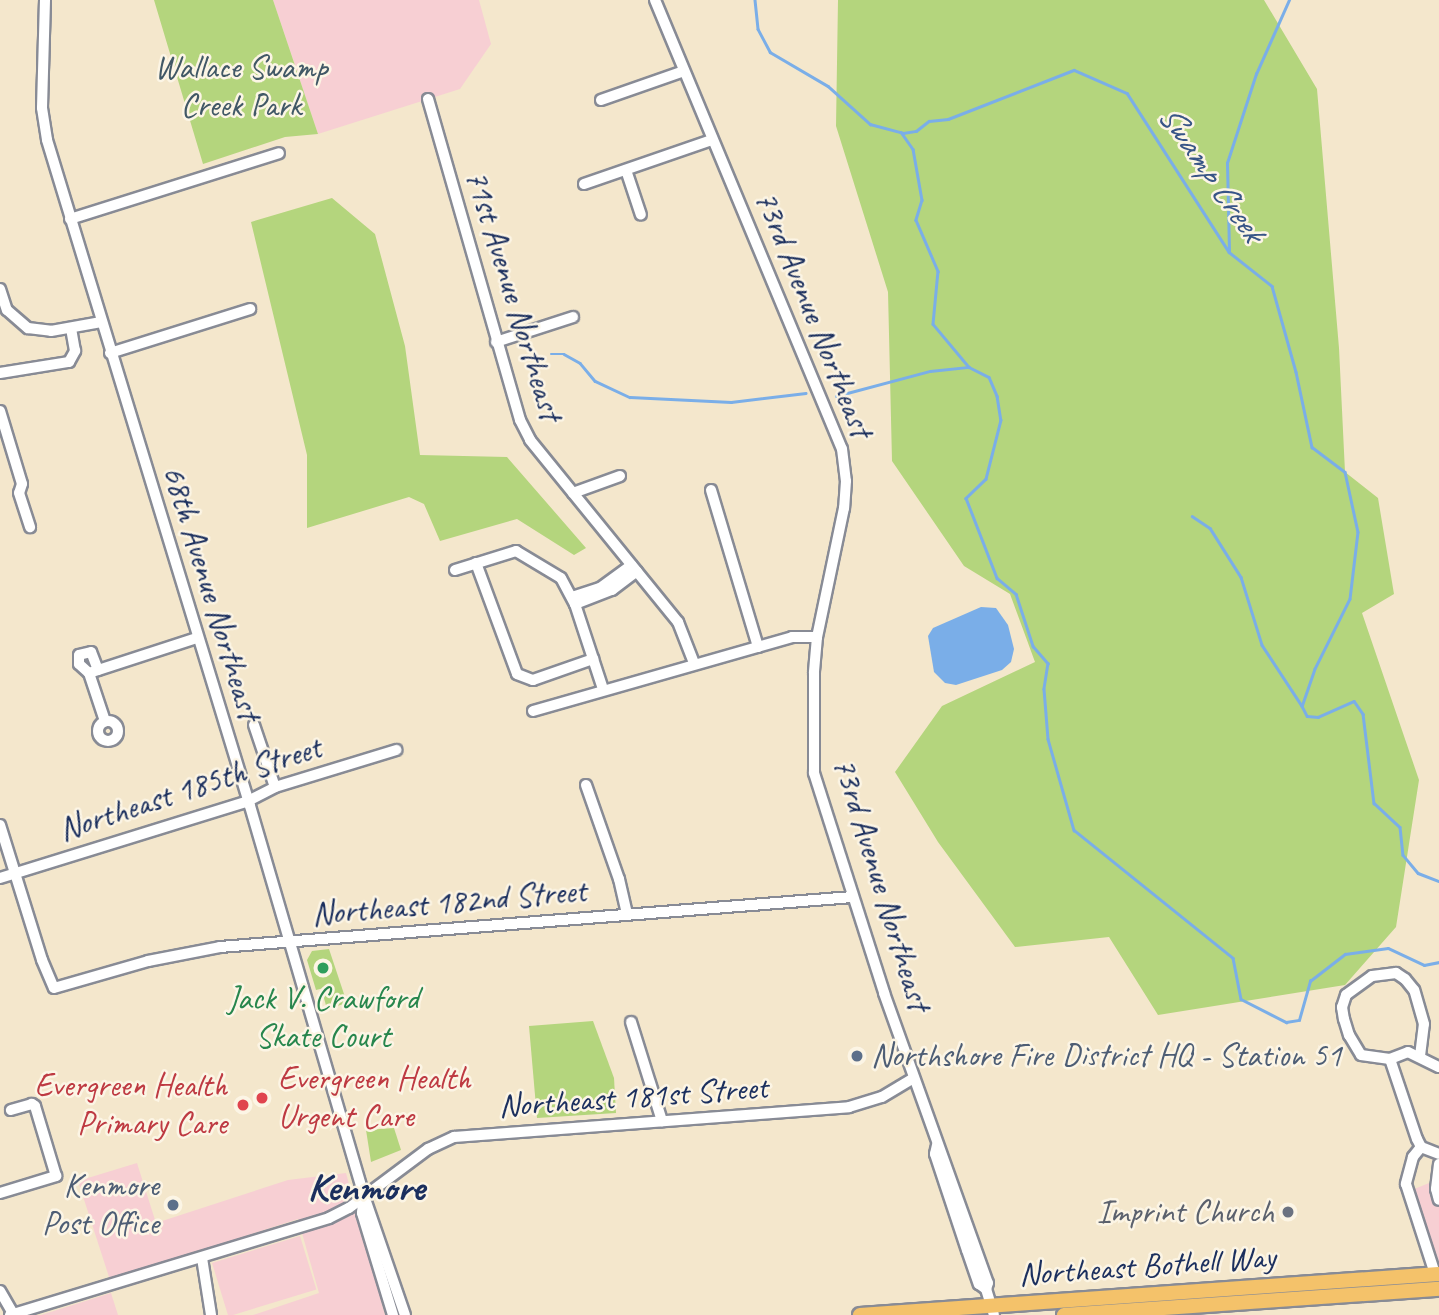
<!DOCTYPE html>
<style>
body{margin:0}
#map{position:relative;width:1439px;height:1315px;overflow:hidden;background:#f4e7cc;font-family:Caveat,sans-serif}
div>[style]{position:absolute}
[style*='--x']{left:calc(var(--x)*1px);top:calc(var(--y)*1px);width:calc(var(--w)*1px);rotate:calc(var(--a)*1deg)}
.built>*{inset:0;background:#f7cfd3;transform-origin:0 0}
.green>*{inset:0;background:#b4d57d}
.water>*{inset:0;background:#7aaee8}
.stream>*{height:2.5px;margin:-1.25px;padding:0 1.25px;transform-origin:1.25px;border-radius:1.25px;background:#7aaee8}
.roads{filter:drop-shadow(2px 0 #888b95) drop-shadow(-2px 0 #888b95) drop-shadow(0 2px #888b95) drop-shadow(0 -2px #888b95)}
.minor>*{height:10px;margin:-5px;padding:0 5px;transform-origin:5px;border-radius:5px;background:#fff}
.minor>.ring{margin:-5px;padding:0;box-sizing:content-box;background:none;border:10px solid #fff;border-radius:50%}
.major>*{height:14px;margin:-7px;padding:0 7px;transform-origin:7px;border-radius:7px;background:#f4c26a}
.dots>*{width:19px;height:19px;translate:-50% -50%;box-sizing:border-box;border:4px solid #fcf5e5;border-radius:50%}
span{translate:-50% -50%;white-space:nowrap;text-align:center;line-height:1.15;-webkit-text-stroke:5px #fcf5e5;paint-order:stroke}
.park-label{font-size:33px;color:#415866}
.street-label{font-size:33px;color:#1b2f5e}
.leisure-label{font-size:33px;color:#27864d}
.service-label{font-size:33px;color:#4e5e75}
.left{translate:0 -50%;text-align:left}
.right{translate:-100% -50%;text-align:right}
.health-label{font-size:33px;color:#be3a42}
.worship-label{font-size:33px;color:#5b616d}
.water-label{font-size:35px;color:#385587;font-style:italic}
.district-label{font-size:40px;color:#1b2f5e;font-weight:700}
</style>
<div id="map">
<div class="built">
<i style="clip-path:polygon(273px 0,479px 0,491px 44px,460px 89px,318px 134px)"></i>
<i style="clip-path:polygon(137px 1163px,156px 1223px,288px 1180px,346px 1173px,385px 1315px,253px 1315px,319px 1293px,298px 1219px,110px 1280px,78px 1181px)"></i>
<i style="clip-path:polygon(1439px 1179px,1439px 1264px,1426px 1265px,1402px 1194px)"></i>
<i style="left:300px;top:1236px;width:56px;height:92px;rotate:73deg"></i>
<i style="clip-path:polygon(111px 1293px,118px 1315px,41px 1315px)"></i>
</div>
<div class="green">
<i style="clip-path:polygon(154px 0,273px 0,318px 134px,285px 137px,203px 164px)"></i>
<i style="clip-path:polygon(838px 0,1264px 0,1317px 89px,1339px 348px,1345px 472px,1378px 498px,1394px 594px,1362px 613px,1419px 780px,1396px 927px,1345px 985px,1158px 1015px,1109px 937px,1015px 947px,938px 842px,895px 772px,942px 706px,1035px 662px,1010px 594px,964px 566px,892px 461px,888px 292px,836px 126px)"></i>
<i style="clip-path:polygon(332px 198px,375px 234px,405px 346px,420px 455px,507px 457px,586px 548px,574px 555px,517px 519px,440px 541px,424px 504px,409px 497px,307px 528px,307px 455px,251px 222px)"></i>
<i style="clip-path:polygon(329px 949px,347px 1003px,327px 1009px,322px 991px,328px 987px,316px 990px,307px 960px,312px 951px)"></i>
<i style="clip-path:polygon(593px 1021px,614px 1078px,616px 1113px,537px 1118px,529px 1026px)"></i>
<i style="clip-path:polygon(394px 1128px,401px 1150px,371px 1162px,366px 1130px)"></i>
</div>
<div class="water">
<i style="clip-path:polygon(981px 607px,996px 608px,1008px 625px,1014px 649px,1011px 662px,1002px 670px,956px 685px,945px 683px,934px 672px,928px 636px,933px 628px)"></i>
</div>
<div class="stream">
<i style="--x:755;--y:0;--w:29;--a:84"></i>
<i style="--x:758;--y:29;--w:26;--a:62"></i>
<i style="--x:770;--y:52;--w:67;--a:30.4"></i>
<i style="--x:828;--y:86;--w:57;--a:42.1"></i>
<i style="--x:870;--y:124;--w:34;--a:15"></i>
<i style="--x:903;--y:133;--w:13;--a:-9"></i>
<i style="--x:916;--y:131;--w:16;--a:-38"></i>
<i style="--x:929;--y:121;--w:19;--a:-6"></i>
<i style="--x:948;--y:119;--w:135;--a:-21.3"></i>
<i style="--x:1074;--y:70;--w:58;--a:23.5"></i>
<i style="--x:1127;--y:93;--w:189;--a:57.3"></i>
<i style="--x:1229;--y:252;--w:55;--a:38.3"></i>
<i style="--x:1272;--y:286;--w:89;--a:74.4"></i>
<i style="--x:1296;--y:372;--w:77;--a:78"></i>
<i style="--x:1312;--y:447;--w:41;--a:37.1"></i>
<i style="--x:1345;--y:472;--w:61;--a:77.8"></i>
<i style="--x:1358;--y:532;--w:67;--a:96.8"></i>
<i style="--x:1350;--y:599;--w:78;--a:116.6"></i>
<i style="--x:1315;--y:669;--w:39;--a:109"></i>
<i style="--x:1302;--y:706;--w:11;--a:63"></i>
<i style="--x:1307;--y:716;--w:11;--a:5"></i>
<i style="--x:1318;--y:717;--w:39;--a:-24"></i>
<i style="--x:1354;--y:701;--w:16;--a:55"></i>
<i style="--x:1363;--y:714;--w:90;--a:83"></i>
<i style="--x:1374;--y:803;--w:35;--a:43"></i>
<i style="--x:1400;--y:827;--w:28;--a:84"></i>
<i style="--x:1403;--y:855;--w:23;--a:50"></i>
<i style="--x:1418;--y:873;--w:22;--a:21"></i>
<i style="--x:901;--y:132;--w:21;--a:55"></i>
<i style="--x:913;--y:149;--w:52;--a:80"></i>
<i style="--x:922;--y:200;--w:21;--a:107"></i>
<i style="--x:916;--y:220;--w:56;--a:66.7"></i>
<i style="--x:938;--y:271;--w:53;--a:95.4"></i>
<i style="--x:933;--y:324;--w:56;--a:50.1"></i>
<i style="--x:1229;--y:251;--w:88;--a:-91.3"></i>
<i style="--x:1227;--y:163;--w:94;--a:-72"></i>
<i style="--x:1256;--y:74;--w:81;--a:-66"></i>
<i style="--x:551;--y:354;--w:13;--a:0"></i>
<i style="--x:564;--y:354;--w:18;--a:29"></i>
<i style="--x:580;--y:363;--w:23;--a:50"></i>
<i style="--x:595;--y:381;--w:38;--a:25"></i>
<i style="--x:630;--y:397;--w:101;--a:2.8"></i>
<i style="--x:731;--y:402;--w:75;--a:-6.9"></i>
<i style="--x:836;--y:396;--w:97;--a:-14.9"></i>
<i style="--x:930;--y:371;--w:39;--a:-6"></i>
<i style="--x:969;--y:367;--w:22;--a:27"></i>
<i style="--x:989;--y:377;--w:21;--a:67"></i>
<i style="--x:997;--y:396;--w:24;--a:81"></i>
<i style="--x:1001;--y:420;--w:61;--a:104.3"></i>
<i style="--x:986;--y:479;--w:28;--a:136"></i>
<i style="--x:966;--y:498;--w:86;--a:68.8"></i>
<i style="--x:997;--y:578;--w:25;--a:40"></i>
<i style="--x:1016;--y:594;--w:55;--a:71.9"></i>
<i style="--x:1033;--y:646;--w:23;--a:49"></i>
<i style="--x:1048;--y:663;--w:26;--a:99"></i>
<i style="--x:1044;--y:689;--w:50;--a:85.4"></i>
<i style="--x:1048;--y:739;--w:95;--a:74.1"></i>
<i style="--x:1074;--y:830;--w:204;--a:38.8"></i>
<i style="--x:1233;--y:958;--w:42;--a:79"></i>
<i style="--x:1241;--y:999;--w:51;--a:27.1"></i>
<i style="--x:1286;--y:1022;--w:13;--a:-9"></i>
<i style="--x:1299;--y:1020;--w:41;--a:-74.2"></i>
<i style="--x:1310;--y:981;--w:44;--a:-37.6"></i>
<i style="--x:1345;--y:954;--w:43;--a:-7.9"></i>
<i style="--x:1388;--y:948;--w:40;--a:25"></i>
<i style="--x:1424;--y:965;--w:15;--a:-11"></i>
<i style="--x:1192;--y:516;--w:22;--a:34"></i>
<i style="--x:1210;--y:528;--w:58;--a:57.7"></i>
<i style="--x:1241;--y:577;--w:71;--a:72.8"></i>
<i style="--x:1262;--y:645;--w:73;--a:56.7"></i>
</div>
<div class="roads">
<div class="minor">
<i style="--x:45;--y:0;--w:108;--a:91.6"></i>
<i style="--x:42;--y:108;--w:32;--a:81"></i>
<i style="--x:47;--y:140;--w:696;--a:73.05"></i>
<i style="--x:250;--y:806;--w:406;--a:73.7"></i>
<i style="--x:364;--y:1196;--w:126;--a:71"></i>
<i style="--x:655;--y:0;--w:486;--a:67.4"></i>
<i style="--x:842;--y:449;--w:32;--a:83"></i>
<i style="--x:846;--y:481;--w:27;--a:94"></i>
<i style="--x:844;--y:508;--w:132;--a:101.8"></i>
<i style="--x:817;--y:637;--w:36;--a:95"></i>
<i style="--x:814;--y:673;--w:100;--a:90"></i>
<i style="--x:814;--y:773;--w:231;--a:72.3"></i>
<i style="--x:884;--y:993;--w:308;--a:70.3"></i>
<i style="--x:988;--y:1283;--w:6;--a:108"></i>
<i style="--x:986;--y:1289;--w:27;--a:73"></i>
<i style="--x:428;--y:99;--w:334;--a:74"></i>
<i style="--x:520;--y:420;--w:22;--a:63"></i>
<i style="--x:530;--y:440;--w:235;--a:50.9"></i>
<i style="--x:678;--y:622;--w:44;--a:68.7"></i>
<i style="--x:601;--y:100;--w:88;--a:-19.3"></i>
<i style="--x:626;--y:170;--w:47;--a:71.6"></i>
<i style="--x:584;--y:184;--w:135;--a:-19"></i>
<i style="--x:70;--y:219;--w:219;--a:-17.5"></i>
<i style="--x:0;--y:289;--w:22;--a:72"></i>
<i style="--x:7;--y:310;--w:28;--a:41"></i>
<i style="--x:28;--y:328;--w:23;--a:7"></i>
<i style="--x:51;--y:331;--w:51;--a:-10.2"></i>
<i style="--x:496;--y:342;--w:81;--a:-18"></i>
<i style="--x:110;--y:353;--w:147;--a:-17.4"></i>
<i style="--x:0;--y:373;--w:70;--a:-9.1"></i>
<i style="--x:69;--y:362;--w:13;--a:-61"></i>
<i style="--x:75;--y:351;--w:23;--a:-100"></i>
<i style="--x:0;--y:411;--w:76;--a:73.2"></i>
<i style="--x:22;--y:484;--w:9;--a:108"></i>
<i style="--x:19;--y:493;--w:36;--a:72"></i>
<i style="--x:711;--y:490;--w:164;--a:73.3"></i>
<i style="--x:573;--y:493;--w:50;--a:-19.9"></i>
<i style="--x:476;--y:563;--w:118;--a:69.7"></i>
<i style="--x:517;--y:674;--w:17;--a:21"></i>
<i style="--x:533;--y:680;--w:64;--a:-19.3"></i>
<i style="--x:455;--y:570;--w:64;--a:-17.3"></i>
<i style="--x:516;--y:551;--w:52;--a:31"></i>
<i style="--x:561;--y:578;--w:30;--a:62"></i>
<i style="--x:575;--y:604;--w:89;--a:71.8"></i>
<i style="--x:572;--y:597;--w:29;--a:-18"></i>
<i style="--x:600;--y:588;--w:39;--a:-36"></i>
<i style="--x:575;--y:604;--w:40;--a:-21"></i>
<i style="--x:612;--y:590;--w:31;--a:-37"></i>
<i style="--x:98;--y:670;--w:19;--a:-111"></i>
<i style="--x:91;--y:652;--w:12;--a:166"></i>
<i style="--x:79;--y:655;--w:9;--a:90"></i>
<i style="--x:79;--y:664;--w:13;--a:42"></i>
<i style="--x:89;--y:673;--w:51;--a:71.6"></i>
<i style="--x:89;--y:673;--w:114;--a:-18"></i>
<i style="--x:533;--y:711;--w:269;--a:-15.9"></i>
<i style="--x:792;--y:637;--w:25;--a:0"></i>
<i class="ring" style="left:98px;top:721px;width:10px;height:10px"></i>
<i style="--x:254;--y:725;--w:65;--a:71.3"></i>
<i style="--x:586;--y:785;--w:100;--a:70.7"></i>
<i style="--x:619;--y:879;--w:37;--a:77"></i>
<i style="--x:0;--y:825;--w:141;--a:72.7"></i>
<i style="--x:42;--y:960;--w:30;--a:67"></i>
<i style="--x:54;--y:988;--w:98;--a:-16"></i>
<i style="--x:148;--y:961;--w:73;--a:-11"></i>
<i style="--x:220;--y:947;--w:634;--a:-4.52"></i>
<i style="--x:0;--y:878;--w:260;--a:-17.2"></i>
<i style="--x:248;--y:801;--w:30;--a:-27"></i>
<i style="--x:275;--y:787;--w:127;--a:-17"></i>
<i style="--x:631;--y:1022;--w:104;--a:72.6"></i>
<i style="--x:1420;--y:1056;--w:32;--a:-83"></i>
<i style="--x:1424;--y:1024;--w:35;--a:-106"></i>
<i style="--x:1414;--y:990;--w:14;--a:-129"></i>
<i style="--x:1405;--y:979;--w:11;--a:-146"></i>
<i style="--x:1396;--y:973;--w:24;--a:173"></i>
<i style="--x:1372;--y:976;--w:32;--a:144"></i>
<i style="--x:1346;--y:995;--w:13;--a:108"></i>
<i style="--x:1342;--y:1007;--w:12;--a:81"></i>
<i style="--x:1344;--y:1019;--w:17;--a:73"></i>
<i style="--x:1349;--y:1035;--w:23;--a:59"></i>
<i style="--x:1361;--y:1055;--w:29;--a:8"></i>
<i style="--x:1390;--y:1059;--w:19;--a:-21"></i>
<i style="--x:1408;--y:1052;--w:34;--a:26"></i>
<i style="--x:1390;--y:1059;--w:84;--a:71.4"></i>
<i style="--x:1417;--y:1139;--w:9;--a:63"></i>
<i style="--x:1421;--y:1147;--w:19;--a:21"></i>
<i style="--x:937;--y:1145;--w:9;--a:103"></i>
<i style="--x:935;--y:1154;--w:101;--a:71.6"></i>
<i style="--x:967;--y:1250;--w:36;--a:71"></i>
<i style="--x:979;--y:1284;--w:9;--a:36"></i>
<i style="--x:1421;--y:1147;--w:13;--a:129"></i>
<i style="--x:1413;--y:1157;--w:28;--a:105"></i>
<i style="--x:1406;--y:1184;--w:95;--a:72.1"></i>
<i style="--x:1439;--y:1164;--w:25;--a:97"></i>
<i style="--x:1436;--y:1189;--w:11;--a:75"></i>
<i style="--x:0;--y:1193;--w:59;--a:-16.9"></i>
<i style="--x:56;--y:1176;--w:73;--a:-106.7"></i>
<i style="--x:35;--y:1106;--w:4;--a:-146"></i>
<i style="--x:32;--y:1104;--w:22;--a:164"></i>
<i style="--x:364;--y:1196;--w:17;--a:97"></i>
<i style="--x:362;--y:1213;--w:107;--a:73.1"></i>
<i style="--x:202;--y:1258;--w:58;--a:81"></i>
<i style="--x:0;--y:1291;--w:28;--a:60"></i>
<i style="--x:10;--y:1315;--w:333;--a:-16.9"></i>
<i style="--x:329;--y:1218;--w:22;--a:-27"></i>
<i style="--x:349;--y:1208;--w:99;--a:-36.8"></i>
<i style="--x:428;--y:1149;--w:29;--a:-25"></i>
<i style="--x:454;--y:1137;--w:396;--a:-4.3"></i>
<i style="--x:849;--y:1107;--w:34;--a:-17"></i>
<i style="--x:882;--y:1097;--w:37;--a:-31"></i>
</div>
<div class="major">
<i style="--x:860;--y:1315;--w:580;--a:-4.05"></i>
<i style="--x:1064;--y:1315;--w:376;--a:-4"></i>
</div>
</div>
<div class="dots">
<i style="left:323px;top:968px;background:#2e9e5b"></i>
<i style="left:857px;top:1056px;background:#5c6f8a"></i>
<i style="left:262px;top:1098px;background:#e0444e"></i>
<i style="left:243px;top:1105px;background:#e0444e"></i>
<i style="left:173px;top:1205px;background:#5c6f8a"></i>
<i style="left:1288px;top:1212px;background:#6b7280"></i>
</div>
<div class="park-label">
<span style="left:241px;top:87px">Wallace Swamp<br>Creek Park</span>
</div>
<div class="street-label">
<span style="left:513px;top:295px;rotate:73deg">71st Avenue Northeast</span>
<span style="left:813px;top:314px;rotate:68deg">73rd Avenue Northeast</span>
<span style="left:211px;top:593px;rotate:73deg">68th Avenue Northeast</span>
<span style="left:190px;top:789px;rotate:-18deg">Northeast 185th Street</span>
<span style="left:881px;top:884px;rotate:73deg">73rd Avenue Northeast</span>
<span style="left:449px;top:903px;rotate:-5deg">Northeast 182nd Street</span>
<span style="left:633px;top:1097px;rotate:-4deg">Northeast 181st Street</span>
<span style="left:1147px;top:1266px;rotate:-4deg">Northeast Bothell Way</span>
</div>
<div class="leisure-label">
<span style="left:323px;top:1018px">Jack V. Crawford<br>Skate Court</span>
</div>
<div class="service-label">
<span class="left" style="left:871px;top:1056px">Northshore Fire District HQ - Station 51</span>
<span class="right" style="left:159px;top:1205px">Kenmore<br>Post Office</span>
</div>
<div class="health-label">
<span class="left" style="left:278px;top:1098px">Evergreen Health<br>Urgent Care</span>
<span class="right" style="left:227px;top:1105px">Evergreen Health<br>Primary Care</span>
</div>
<div class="worship-label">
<span class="right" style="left:1274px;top:1212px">Imprint Church</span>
</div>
<div class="water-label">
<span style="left:1211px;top:173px;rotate:55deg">Swamp Creek</span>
</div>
<div class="district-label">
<span style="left:366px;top:1187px">Kenmore</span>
</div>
</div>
